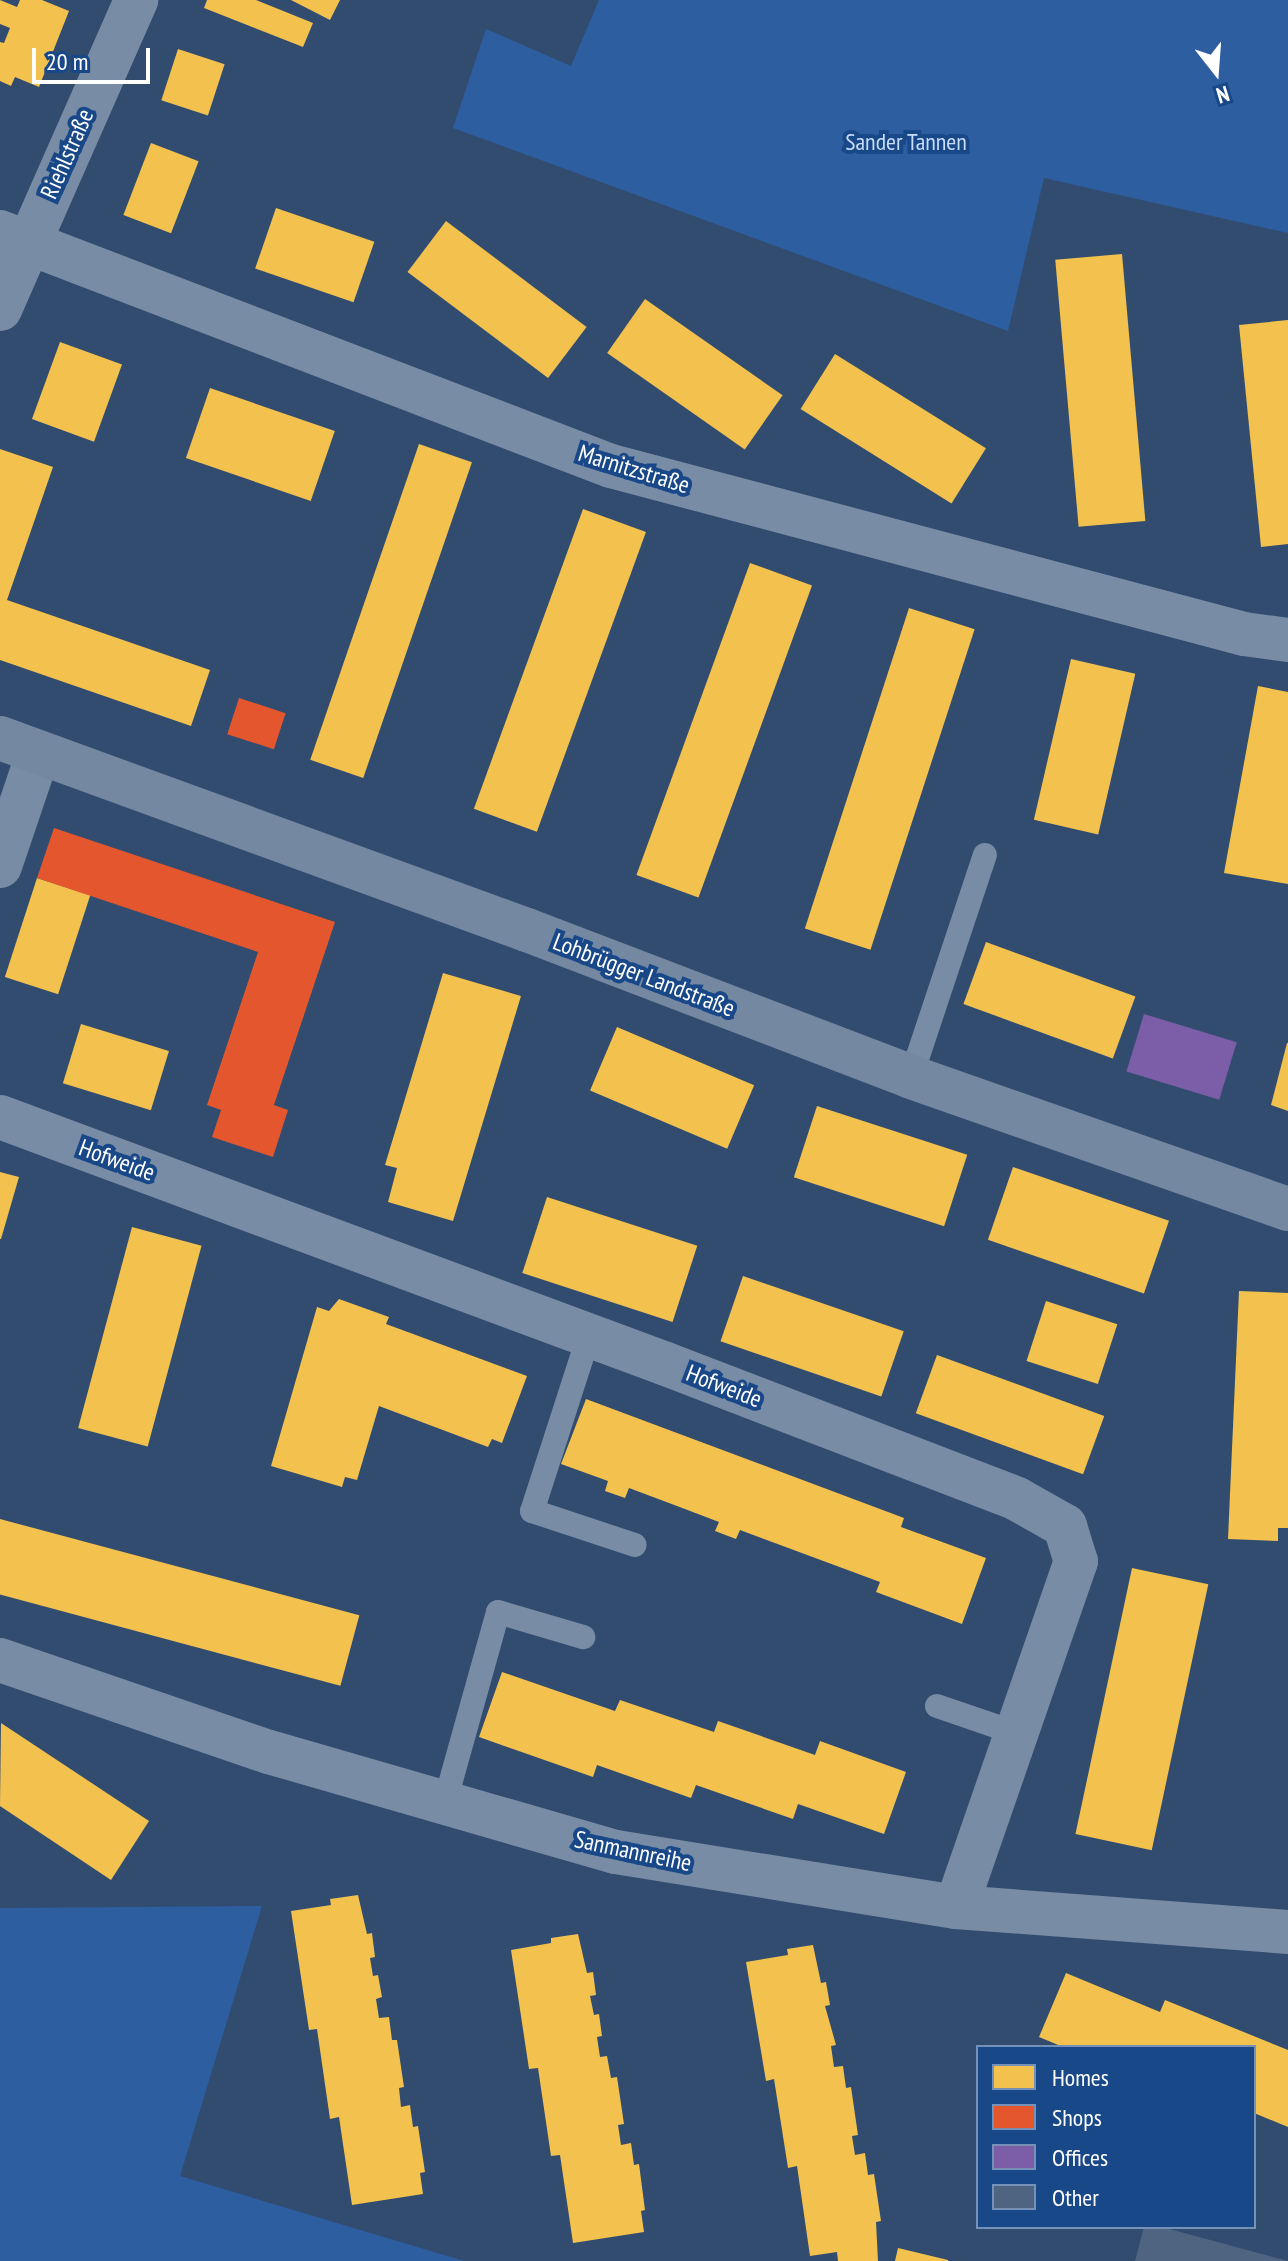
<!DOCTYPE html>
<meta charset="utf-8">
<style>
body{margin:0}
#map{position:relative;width:1288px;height:2261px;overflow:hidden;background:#324c70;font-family:"PT Sans Narrow",sans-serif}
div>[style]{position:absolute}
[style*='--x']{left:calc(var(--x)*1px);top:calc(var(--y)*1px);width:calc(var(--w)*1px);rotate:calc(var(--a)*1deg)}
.green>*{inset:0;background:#2d5ea0}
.homes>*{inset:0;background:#f2c14e;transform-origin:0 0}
.shops>*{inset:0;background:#e4572e;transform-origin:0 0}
.offices>*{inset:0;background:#7b5ea7;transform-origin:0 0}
.building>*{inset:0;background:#4f6480}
.lane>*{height:24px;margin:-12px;padding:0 12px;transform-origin:12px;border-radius:12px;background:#798ca5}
.street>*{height:44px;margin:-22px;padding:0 22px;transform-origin:22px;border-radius:22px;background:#798ca5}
.secondary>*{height:44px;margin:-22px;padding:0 22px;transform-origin:22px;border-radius:22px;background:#7588a1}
span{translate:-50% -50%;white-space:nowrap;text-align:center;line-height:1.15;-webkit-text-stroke:8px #194889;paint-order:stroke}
.park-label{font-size:24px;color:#c7ddf9}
.street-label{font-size:24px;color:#fff}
.legend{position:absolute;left:976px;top:2045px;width:280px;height:184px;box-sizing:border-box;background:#194889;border:2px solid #7591b8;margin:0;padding:10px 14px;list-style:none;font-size:24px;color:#fff}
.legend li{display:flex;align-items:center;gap:16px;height:40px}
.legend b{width:40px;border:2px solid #7591b8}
.north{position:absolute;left:1176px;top:32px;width:80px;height:80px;-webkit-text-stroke:6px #194889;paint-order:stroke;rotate:163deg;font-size:22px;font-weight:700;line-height:32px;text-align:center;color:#fff}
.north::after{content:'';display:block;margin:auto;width:28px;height:36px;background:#fff;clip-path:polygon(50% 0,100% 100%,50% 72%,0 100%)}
.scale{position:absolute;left:32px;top:48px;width:118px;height:36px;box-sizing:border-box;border:4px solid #fff;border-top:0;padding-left:10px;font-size:24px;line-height:28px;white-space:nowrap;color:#fff;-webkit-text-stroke:6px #194889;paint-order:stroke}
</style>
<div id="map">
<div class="green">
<i style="clip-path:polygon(599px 0,1288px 0,1288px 233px,1044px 178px,1008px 331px,453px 128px,486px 29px,571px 66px)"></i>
<i style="clip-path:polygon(262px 1906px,180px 2176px,464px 2261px,0 2261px,0 1908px)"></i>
</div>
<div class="homes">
<i style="clip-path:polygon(0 0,17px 7px,20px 0,42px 0,69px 11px,39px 87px,15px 77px,11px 86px,0 81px,0 42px,4px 43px,10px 28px,0 24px)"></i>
<i style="clip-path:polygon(207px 0,256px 0,313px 23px,303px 47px,204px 8px)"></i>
<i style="clip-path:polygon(291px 0,340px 0,330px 20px)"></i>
<i style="left:178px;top:49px;width:49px;height:54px;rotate:18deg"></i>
<i style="left:151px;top:143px;width:51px;height:77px;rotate:21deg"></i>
<i style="left:276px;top:208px;width:104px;height:64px;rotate:19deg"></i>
<i style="left:446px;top:221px;width:176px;height:64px;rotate:37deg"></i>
<i style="left:1122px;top:254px;width:268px;height:67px;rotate:85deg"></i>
<i style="left:645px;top:299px;width:168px;height:66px;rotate:35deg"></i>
<i style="clip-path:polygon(1288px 320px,1288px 544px,1261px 547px,1239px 325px)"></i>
<i style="left:60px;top:342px;width:66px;height:82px;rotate:20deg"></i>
<i style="left:835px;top:354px;width:178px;height:65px;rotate:32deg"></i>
<i style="left:210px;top:388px;width:132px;height:74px;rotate:19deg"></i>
<i style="left:419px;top:444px;width:56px;height:334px;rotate:19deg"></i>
<i style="clip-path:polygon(0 449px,53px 467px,7px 600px,210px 670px,191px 726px,0 660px)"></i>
<i style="left:583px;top:509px;width:67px;height:319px;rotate:20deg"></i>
<i style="left:750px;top:563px;width:66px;height:332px;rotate:20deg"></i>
<i style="left:909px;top:608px;width:69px;height:337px;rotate:18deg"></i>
<i style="left:1071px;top:659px;width:66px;height:165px;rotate:13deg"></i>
<i style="clip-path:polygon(1258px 686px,1288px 692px,1288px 884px,1224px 873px)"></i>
<i style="left:37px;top:878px;width:56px;height:104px;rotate:18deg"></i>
<i style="left:986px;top:942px;width:159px;height:66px;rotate:20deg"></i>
<i style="clip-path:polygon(443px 973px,521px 996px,453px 1221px,388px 1202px,397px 1168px,385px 1165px)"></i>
<i style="left:81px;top:1024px;width:92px;height:62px;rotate:17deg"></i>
<i style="left:617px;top:1027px;width:149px;height:69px;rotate:23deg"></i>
<i style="clip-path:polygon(1287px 1043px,1288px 1043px,1288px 1111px,1271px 1105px)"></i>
<i style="left:817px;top:1106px;width:158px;height:75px;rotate:18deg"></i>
<i style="left:1013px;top:1167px;width:165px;height:77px;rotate:19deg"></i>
<i style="clip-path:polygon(0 1172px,19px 1177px,1px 1239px,0 1239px)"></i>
<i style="left:547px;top:1197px;width:158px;height:80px;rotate:18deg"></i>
<i style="left:132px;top:1227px;width:72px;height:208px;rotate:15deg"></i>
<i style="left:743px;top:1276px;width:170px;height:69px;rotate:19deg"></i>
<i style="clip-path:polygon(1239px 1291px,1288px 1293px,1288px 1528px,1278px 1528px,1278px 1541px,1228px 1539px)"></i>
<i style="clip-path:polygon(339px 1299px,389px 1317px,386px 1324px,527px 1376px,502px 1443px,492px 1439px,488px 1447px,379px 1406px,357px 1480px,345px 1477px,342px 1487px,271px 1466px,317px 1307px,329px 1311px)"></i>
<i style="left:1046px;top:1301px;width:75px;height:63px;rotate:18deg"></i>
<i style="left:937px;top:1355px;width:178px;height:62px;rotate:20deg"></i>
<i style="clip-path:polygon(586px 1399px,904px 1518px,901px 1527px,986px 1558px,962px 1624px,876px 1592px,880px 1582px,740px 1530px,736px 1539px,715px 1531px,719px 1522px,677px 1506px,629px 1488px,625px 1498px,605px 1491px,608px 1481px,561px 1464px)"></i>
<i style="left:0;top:1519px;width:372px;height:73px;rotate:15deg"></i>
<i style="left:1132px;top:1568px;width:78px;height:272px;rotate:12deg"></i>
<i style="clip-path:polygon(502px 1672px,615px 1711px,620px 1700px,714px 1732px,718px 1721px,815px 1755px,820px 1741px,906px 1772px,884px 1834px,798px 1804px,793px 1819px,696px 1785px,691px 1798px,597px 1765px,593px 1777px,479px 1737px)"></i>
<i style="clip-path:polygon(1px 1723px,149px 1821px,111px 1880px,0 1806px)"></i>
<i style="clip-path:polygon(358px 1895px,367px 1934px,372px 1933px,375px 1957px,370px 1958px,373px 1976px,378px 1975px,382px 1997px,376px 1999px,379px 2018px,389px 2017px,392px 2040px,397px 2040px,404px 2087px,399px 2088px,401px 2107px,410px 2105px,413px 2127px,418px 2126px,425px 2172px,420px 2173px,423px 2194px,352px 2205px,339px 2117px,330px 2119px,317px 2029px,309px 2030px,291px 1911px,331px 1905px,330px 1899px)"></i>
<i style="clip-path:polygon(578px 1934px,587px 1973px,593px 1972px,596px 1995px,590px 1996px,594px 2015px,599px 2014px,602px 2036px,597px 2037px,600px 2057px,607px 2056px,611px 2078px,617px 2077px,624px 2124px,618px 2125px,621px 2145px,631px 2143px,634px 2165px,639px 2164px,645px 2210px,641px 2211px,644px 2232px,573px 2243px,560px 2155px,551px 2156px,538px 2068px,529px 2069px,511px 1950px,551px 1943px,551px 1938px)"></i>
<i style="clip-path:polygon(813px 1945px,821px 1983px,826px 1982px,830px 2005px,825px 2006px,836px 2045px,831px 2046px,834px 2067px,843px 2066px,846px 2088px,851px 2087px,858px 2135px,852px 2136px,855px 2155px,865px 2153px,868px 2175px,874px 2174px,881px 2221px,876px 2222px,878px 2261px,838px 2261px,837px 2252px,810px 2256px,797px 2166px,788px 2168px,774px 2079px,766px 2081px,746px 1962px,788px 1955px,787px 1949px)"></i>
<i style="clip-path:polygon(1066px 1973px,1160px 2012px,1165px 2000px,1288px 2050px,1288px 2127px,1254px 2113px,1254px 2047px,1063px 2047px,1039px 2037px)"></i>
<i style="clip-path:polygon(898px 2248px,948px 2260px,948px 2261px,895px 2261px)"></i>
</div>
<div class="shops">
<i style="left:239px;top:698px;width:49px;height:38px;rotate:18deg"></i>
<i style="clip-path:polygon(54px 828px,335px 922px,274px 1105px,288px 1110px,273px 1157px,212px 1137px,221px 1110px,207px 1105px,258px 952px,37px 878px)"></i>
</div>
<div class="offices">
<i style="left:1144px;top:1014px;width:97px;height:60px;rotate:17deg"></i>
</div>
<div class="building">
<i style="clip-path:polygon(1144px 2227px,1162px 2227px,1288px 2261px,1135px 2261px)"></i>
</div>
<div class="lane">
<i style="--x:911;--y:1077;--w:234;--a:-71.6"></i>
<i style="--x:589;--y:1335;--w:185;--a:107.9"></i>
<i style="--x:532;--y:1511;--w:108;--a:18.3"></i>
<i style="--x:937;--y:1706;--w:83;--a:18.9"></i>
<i style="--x:445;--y:1802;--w:197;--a:-74.4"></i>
<i style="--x:498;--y:1612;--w:89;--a:16.4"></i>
</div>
<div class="street">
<i style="--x:0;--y:232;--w:654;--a:20.96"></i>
<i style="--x:611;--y:466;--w:655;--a:14.86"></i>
<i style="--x:1244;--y:634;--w:44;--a:7.8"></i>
<i style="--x:0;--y:309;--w:338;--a:-66.2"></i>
<i style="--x:0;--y:866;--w:118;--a:-71.3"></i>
<i style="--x:0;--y:1117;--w:710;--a:20.35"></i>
<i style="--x:666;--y:1364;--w:376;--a:21"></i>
<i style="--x:1017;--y:1499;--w:55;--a:29.4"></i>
<i style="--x:1065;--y:1526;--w:37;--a:73"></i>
<i style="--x:1076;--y:1561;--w:366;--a:109.1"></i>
<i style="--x:0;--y:1660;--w:284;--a:18.9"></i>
<i style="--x:269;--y:1752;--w:361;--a:16.1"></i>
<i style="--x:616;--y:1852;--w:344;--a:9.2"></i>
<i style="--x:956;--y:1907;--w:333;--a:4.3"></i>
</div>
<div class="secondary">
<i style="--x:0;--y:738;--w:561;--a:20.02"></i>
<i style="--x:527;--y:930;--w:411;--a:20.9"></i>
<i style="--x:911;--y:1077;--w:399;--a:19.3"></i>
</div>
<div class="park-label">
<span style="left:906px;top:142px">Sander Tannen</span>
</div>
<div class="street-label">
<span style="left:67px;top:154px;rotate:-66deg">Riehlstraße</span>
<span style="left:634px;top:469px;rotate:17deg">Marnitzstraße</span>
<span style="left:644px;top:975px;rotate:21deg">Lohbrügger Landstraße</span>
<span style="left:117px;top:1160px;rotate:20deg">Hofweide</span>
<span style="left:724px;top:1386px;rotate:21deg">Hofweide</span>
<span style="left:633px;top:1851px;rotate:12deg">Sanmannreihe</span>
</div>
<ul class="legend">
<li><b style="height:22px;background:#f2c14e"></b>Homes</li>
<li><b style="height:22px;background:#e4572e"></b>Shops</li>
<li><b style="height:22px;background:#7b5ea7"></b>Offices</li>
<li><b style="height:22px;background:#4f6480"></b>Other</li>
</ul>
<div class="north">N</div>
<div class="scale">20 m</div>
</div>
